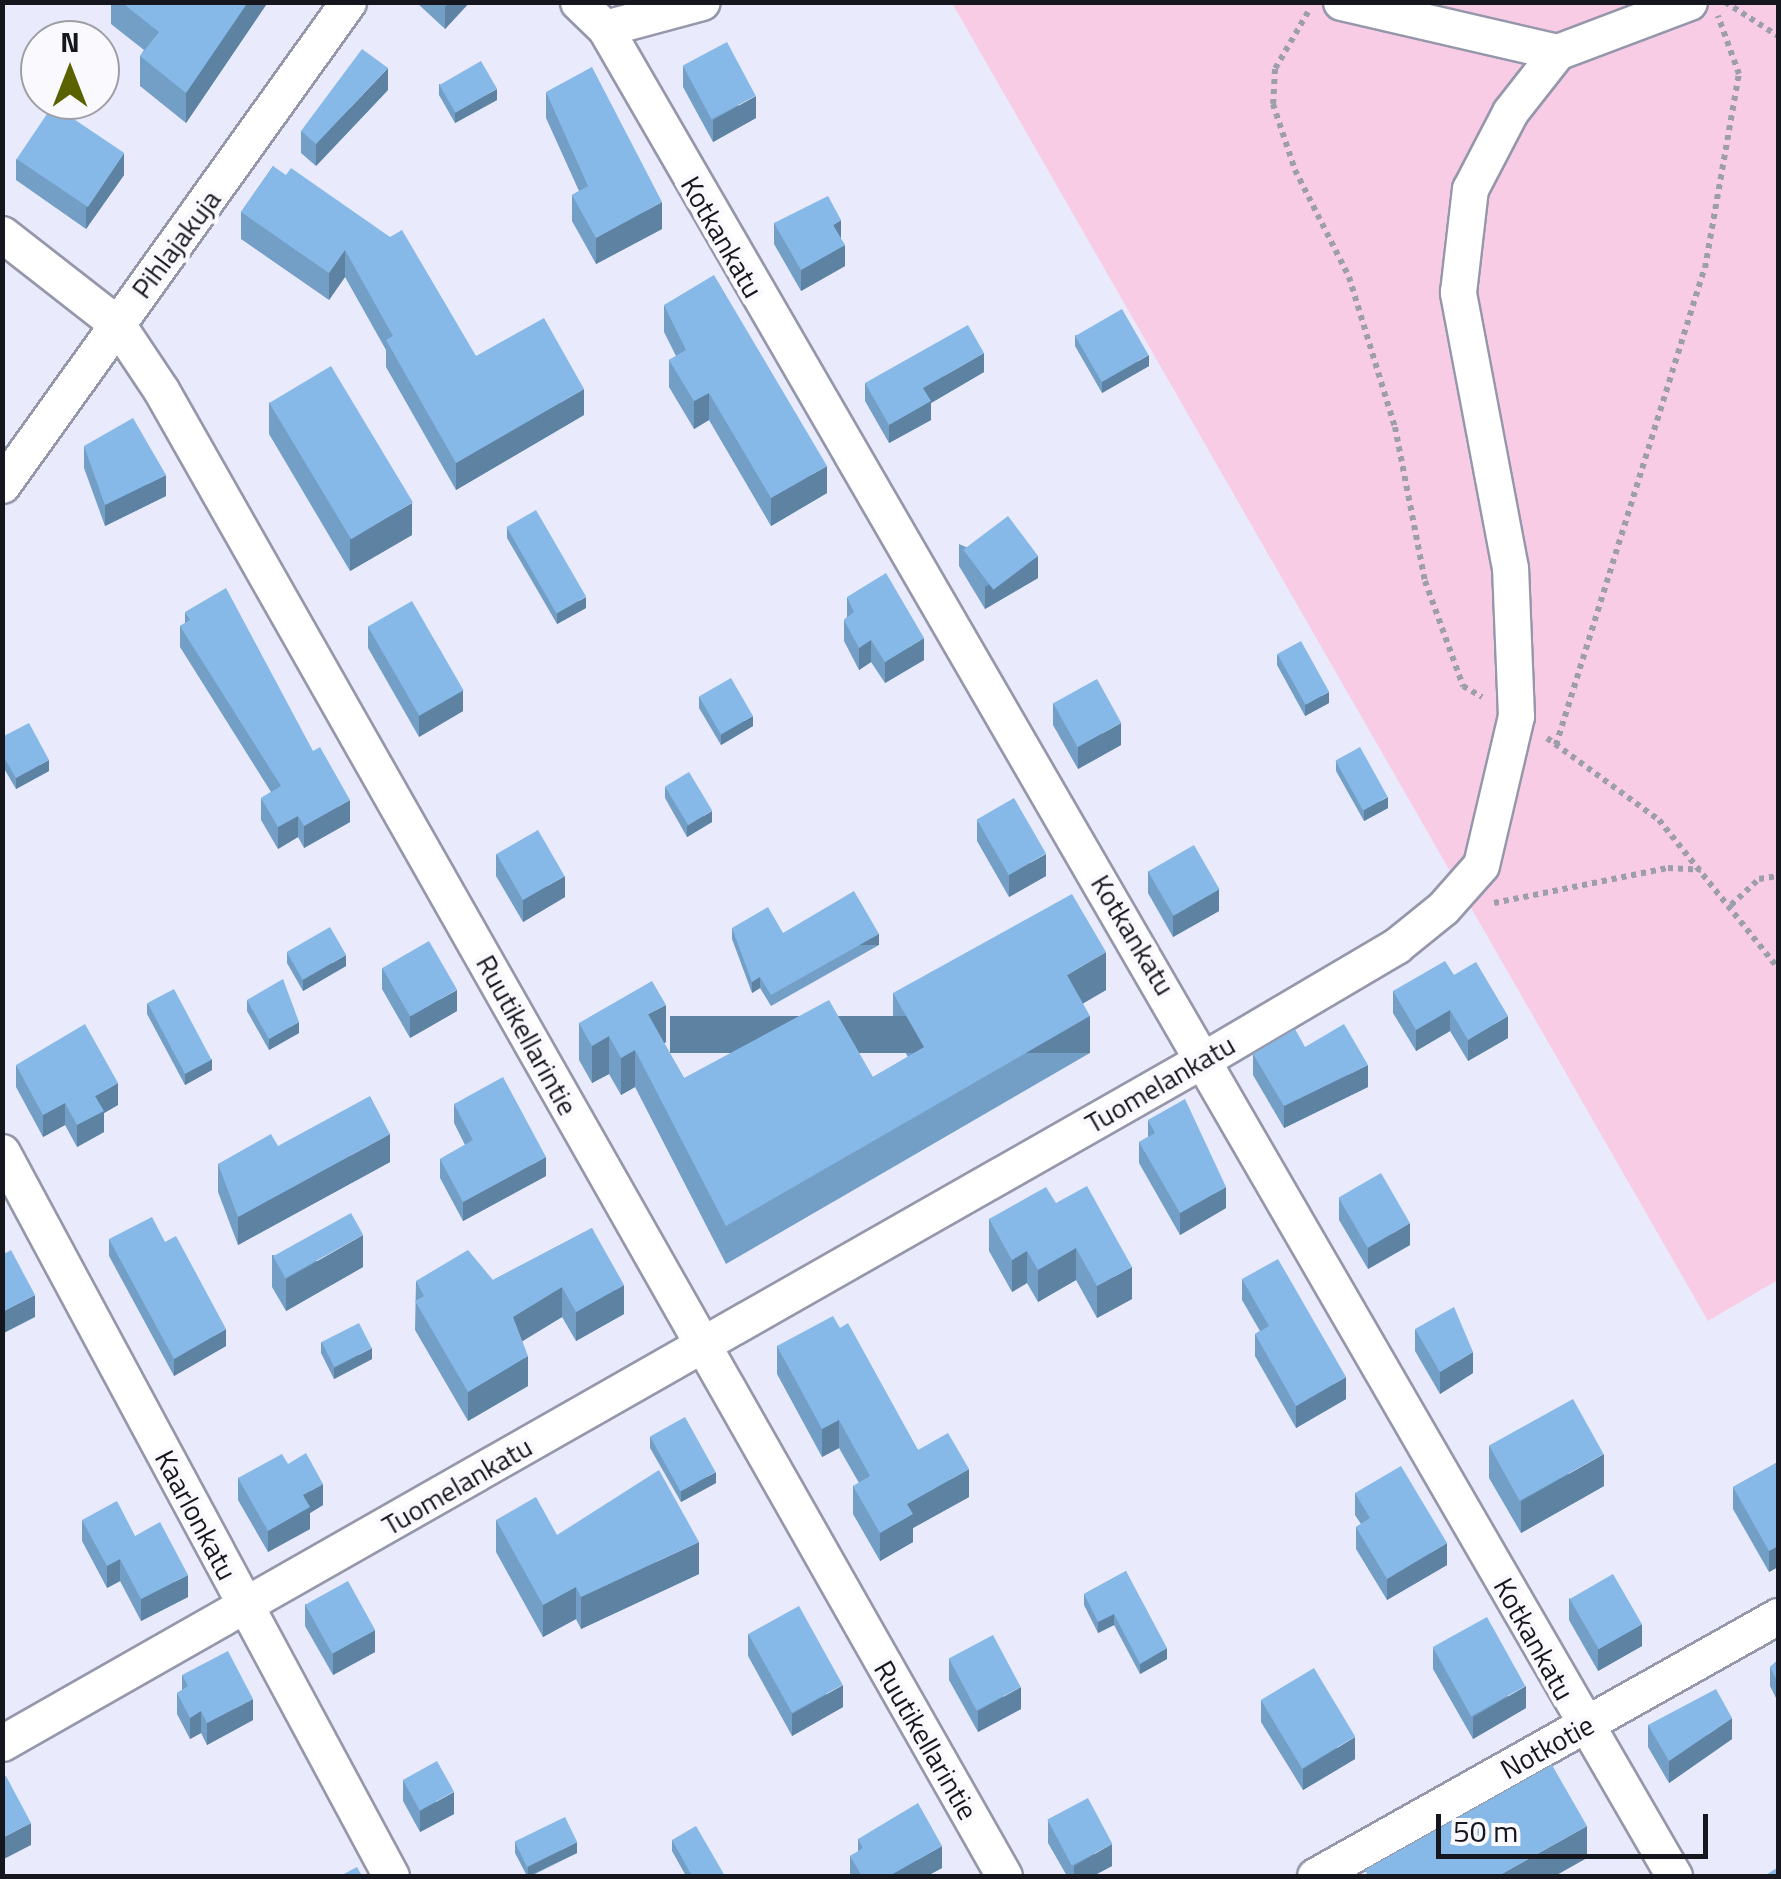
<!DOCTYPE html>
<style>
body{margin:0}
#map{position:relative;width:1781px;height:1879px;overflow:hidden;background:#e9ebfc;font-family:"Titillium Web",sans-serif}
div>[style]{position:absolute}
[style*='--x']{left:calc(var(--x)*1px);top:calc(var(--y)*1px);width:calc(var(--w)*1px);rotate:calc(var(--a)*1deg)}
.green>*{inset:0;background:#f9cce5}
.path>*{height:6px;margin-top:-3px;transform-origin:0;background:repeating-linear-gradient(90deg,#9c9eab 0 5px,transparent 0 10px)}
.roads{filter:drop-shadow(2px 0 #9597ab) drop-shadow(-2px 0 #9597ab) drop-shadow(0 2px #9597ab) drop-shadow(0 -2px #9597ab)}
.minor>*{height:35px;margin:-17.5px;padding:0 17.5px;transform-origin:17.5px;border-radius:17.5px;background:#fff}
.wall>*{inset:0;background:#739fc7}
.shaded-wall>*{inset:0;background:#5e82a2;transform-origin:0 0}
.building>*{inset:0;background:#86b9e7;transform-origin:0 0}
span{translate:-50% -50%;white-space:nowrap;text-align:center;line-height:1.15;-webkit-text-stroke:9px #f9f9fe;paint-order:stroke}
.street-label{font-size:28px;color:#16171e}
.frame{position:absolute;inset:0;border:5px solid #16171e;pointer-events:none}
.north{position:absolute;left:20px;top:20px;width:100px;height:100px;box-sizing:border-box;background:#f9f9fe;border:2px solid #9e9fa4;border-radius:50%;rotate:0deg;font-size:28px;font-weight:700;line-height:40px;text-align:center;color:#16171e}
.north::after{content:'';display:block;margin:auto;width:35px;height:45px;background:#5a6200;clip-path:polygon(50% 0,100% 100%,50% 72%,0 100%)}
.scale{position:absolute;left:1436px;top:1814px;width:272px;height:45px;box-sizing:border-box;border:5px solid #16171e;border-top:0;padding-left:12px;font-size:30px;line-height:35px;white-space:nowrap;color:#16171e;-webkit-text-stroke:8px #f9f9fe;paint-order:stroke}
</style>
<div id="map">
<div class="green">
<i style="clip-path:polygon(952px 3px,1778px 3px,1778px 1280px,1708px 1321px)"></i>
</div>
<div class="path">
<i style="--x:1725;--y:2;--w:63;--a:32.7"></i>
<i style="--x:1308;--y:12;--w:66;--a:120.1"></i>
<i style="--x:1275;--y:69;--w:35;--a:93"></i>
<i style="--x:1273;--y:104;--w:70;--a:71.6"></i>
<i style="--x:1295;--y:170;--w:120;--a:63.2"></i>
<i style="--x:1349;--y:277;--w:157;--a:73"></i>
<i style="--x:1395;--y:427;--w:157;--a:79"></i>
<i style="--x:1425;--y:581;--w:112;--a:70.1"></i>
<i style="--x:1463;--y:686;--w:22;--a:30"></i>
<i style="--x:1547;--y:738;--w:139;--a:36.2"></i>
<i style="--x:1659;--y:820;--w:190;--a:51.2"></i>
<i style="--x:1556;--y:745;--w:500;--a:-72.7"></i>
<i style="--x:1705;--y:268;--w:197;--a:-80.1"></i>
<i style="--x:1739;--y:74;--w:62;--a:-109.9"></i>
<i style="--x:1494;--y:903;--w:177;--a:-11.4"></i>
<i style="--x:1668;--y:868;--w:33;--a:3"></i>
<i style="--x:1731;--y:905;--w:38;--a:-43"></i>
<i style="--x:1759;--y:879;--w:19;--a:-9"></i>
</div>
<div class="roads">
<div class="minor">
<i style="--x:578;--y:2;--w:37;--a:44"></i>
<i style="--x:605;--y:28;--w:2135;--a:59.95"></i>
<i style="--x:1341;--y:2;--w:222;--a:13"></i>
<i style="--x:605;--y:28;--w:100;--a:-15"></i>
<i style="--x:2;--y:234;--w:146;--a:38"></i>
<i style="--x:117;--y:324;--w:79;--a:56.3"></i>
<i style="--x:161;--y:390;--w:1708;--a:60.43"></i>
<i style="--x:2;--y:485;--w:594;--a:-54.38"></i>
<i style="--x:2;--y:1152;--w:822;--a:61.75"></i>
<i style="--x:2;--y:1743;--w:1385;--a:-29.64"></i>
<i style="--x:1206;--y:1058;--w:221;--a:-30.5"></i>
<i style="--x:1396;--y:946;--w:60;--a:-39"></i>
<i style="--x:1443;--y:908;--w:57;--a:-48.5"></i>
<i style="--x:1481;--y:865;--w:153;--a:-76.8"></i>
<i style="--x:1516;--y:716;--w:148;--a:-92.3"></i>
<i style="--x:1510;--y:568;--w:281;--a:-100.7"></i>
<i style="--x:1458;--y:292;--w:104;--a:-83.4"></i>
<i style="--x:1470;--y:189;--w:87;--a:-62.5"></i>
<i style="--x:1510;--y:112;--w:76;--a:-51.9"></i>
<i style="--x:1557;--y:52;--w:141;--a:-20.7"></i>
<i style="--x:1315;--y:1876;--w:531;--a:-29.32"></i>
</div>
</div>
<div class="wall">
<i style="clip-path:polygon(111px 2px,268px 2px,186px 123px,140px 86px,140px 56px,144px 50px,111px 24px)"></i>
<i style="clip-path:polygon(416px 2px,470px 2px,445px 29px)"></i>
<i style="clip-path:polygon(683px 66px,756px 118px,713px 142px,683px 87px)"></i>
<i style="clip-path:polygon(439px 84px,497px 100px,455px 123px,439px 95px)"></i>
<i style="clip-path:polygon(388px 90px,316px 166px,301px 153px,301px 131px)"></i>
<i style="clip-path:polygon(546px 92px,662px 229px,596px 264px,572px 221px,572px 195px,579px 191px,546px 118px)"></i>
<i style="clip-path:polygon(16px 159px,124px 175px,86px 229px,16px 180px)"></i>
<i style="clip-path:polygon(273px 166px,476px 356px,584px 415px,456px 490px,386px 367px,386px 350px,345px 277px,329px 300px,241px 239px,241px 212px)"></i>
<i style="clip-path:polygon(774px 223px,841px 239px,845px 266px,801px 291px,774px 244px)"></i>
<i style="clip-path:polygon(664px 305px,827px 493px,771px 526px,709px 420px,694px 429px,669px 387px,669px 360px,676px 356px,664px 332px)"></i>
<i style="clip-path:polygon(1075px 335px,1149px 366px,1102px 393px,1075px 346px)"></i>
<i style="clip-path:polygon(984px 372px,931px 403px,931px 420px,889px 443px,865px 401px,865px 383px)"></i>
<i style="clip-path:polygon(269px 402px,412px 535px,350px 571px,269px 434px)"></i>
<i style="clip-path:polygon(84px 446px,166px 496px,105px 526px,84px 468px)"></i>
<i style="clip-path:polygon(507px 527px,586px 608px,557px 624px,507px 538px)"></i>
<i style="clip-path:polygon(959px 544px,1038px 578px,985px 609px,959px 566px)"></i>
<i style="clip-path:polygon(847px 597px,924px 660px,885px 683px,871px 662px,859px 670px,844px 641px,844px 620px,847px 617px)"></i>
<i style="clip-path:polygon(185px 612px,350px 822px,304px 848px,298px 837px,278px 849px,261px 820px,261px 798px,271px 792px,180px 647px,180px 626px,185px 623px)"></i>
<i style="clip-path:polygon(368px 626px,463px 711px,419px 737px,368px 648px)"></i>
<i style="clip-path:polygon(1277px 654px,1329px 703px,1305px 716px,1277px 665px)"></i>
<i style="clip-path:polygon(699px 697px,753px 726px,721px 745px,699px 708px)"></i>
<i style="clip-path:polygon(1053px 703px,1121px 745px,1078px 769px,1053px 725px)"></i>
<i style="clip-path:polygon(2px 737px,49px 771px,16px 789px,2px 765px)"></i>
<i style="clip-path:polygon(1336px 761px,1388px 808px,1364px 821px,1336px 771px)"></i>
<i style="clip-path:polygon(665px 787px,712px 822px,687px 837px,665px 798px)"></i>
<i style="clip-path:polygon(977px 820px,1046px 876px,1009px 897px,977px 841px)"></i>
<i style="clip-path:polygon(496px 854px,565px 897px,523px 922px,496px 876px)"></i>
<i style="clip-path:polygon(1148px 871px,1219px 911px,1173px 937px,1148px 893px)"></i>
<i style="clip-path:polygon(732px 928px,783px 933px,879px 945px,771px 1006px,760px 988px,752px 993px,732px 939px)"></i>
<i style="clip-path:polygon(287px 952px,346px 966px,303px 991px,287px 963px)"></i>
<i style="clip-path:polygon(382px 968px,457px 1011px,410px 1038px,382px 989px)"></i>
<i style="clip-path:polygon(1454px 975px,1508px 1038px,1468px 1061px,1450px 1031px,1416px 1051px,1393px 1013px,1393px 991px)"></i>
<i style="clip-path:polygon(1106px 990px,1083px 1003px,1090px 1053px,726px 1264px,635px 1087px,621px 1095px,609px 1074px,592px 1083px,579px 1060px,579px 1023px,666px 1042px,664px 1043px,684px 1078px,873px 1077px,908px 1057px,893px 1031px,893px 993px)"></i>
<i style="clip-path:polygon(247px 1000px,299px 1033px,269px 1050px,247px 1011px)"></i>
<i style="clip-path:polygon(147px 1003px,212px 1070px,185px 1085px,147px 1014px)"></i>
<i style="clip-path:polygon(1305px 1047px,1368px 1087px,1284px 1128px,1253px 1075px,1253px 1054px)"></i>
<i style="clip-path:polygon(16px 1065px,118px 1105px,104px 1113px,104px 1132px,77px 1147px,65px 1125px,43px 1137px,16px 1087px)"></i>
<i style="clip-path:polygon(454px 1104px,546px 1176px,463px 1221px,440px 1178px,440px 1159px,465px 1145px,454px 1123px)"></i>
<i style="clip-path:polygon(1148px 1120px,1226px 1208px,1180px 1235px,1139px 1163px,1139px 1142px,1148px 1137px)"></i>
<i style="clip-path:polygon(278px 1146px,390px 1162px,238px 1245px,218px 1192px,218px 1164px)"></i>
<i style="clip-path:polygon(1339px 1198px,1410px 1245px,1368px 1269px,1339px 1220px)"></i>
<i style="clip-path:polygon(1056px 1203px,1132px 1299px,1097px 1318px,1076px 1280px,1038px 1302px,1027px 1283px,1012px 1292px,989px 1251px,989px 1219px)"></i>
<i style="clip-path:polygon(592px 1228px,624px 1314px,576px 1341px,562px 1317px,522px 1341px,528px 1386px,468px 1421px,415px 1330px,416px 1281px,493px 1280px)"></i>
<i style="clip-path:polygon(109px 1239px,226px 1346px,174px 1376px,109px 1256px)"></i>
<i style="clip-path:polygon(272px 1255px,363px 1267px,286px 1311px,272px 1287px)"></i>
<i style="clip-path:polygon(1242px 1279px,1346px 1399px,1296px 1428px,1255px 1356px,1255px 1334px,1260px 1331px,1242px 1300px)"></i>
<i style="clip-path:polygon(840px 1328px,918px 1450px,969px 1497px,913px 1528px,913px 1542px,880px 1561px,853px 1514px,853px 1486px,859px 1483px,839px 1448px,822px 1457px,777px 1374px,777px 1346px)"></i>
<i style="clip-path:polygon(1415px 1329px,1473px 1373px,1440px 1394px,1415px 1351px)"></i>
<i style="clip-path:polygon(321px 1342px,372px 1359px,334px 1379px,321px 1353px)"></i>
<i style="clip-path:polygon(650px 1437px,716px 1483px,681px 1502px,650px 1448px)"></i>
<i style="clip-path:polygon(1489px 1446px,1604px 1486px,1521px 1533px,1489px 1478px)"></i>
<i style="clip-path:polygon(1778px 1462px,1778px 1567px,1769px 1572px,1733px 1509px,1733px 1487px)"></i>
<i style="clip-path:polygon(288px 1464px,323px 1505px,310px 1513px,310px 1529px,268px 1552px,238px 1500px,238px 1478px)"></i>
<i style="clip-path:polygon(1355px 1493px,1447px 1565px,1387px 1600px,1356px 1549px,1356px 1527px,1361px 1524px,1355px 1515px)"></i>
<i style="clip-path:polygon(82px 1520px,135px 1536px,188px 1597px,141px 1621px,120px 1581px,107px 1588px,82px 1541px)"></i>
<i style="clip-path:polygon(496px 1520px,557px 1535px,699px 1574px,581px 1629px,576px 1619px,543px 1637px,496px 1552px)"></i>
<i style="clip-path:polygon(1126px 1571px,1167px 1659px,1140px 1674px,1114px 1625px,1098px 1633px,1084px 1605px,1084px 1594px)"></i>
<i style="clip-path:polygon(1569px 1598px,1642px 1646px,1598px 1671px,1569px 1620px)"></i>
<i style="clip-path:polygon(305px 1604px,375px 1652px,333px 1675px,305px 1626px)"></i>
<i style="clip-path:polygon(748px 1634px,843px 1707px,792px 1736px,748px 1656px)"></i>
<i style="clip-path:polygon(1433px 1648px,1526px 1708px,1473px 1739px,1433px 1669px)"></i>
<i style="clip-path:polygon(949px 1658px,1021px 1709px,978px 1732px,949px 1680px)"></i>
<i style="clip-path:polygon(1778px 1660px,1778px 1702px,1770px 1686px,1770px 1667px)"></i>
<i style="clip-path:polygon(182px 1675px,253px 1720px,207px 1745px,201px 1733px,190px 1739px,177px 1714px,177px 1693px,182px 1690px)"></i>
<i style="clip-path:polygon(1261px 1700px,1355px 1759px,1303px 1790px,1261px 1722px)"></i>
<i style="clip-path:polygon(1648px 1725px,1732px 1739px,1669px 1783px,1648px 1747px)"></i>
<i style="clip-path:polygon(403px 1780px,454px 1814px,420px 1832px,403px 1801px)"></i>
<i style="clip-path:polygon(1048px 1821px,1112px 1866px,1093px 1876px,1067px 1876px,1048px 1843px)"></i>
<i style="clip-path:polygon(858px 1839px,942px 1868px,927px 1876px,850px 1876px,850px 1856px,858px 1852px)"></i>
<i style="clip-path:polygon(672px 1840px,725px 1876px,686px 1876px,672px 1851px)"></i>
<i style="clip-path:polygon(515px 1842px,577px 1853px,531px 1876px,527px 1876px,515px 1853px)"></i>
</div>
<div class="shaded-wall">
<i style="clip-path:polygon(248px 2px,268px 2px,186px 123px,186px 93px)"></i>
<i style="clip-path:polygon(450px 2px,470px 2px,445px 29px,445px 7px)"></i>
<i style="clip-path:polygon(388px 68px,388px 90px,316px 166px,316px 144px)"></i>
<i style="clip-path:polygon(497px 89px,497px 100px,455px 123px,455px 112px)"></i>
<i style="clip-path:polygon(756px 96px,756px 118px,713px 142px,713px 120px)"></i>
<i style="clip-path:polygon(124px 153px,124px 175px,86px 229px,86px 208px)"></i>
<i style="clip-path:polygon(662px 202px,662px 229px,596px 264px,596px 238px)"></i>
<i style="clip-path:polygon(841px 220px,841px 241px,833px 225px)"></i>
<i style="clip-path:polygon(845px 245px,845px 266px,801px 291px,801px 270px)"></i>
<i style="clip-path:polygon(345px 250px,345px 277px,329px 300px,329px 273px)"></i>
<i style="clip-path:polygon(984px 353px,984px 372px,931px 403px,931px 420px,889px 443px,889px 425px,923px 388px)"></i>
<i style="clip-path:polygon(1149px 355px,1149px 366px,1102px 393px,1102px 382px)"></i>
<i style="clip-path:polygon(584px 389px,584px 415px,456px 490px,456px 463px)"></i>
<i style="clip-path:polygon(709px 393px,709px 420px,694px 429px,694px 401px)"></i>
<i style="clip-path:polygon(827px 466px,827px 493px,771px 526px,771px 498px)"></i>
<i style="clip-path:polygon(166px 475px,166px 496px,105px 526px,105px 505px)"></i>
<i style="clip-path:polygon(412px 503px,412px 535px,350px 571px,350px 539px)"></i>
<i style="clip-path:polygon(1038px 556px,1038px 578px,985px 609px,985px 587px)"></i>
<i style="clip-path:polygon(586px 597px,586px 608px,557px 624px,557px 613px)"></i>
<i style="clip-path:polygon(924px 638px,924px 660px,885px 683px,885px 662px)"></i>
<i style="clip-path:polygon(871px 640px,871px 662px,859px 670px,859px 648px)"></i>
<i style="clip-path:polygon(463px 690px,463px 711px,419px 737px,419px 715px)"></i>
<i style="clip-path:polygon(1329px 692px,1329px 703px,1305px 716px,1305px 705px)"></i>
<i style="clip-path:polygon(753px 716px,753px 726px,721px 745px,721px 734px)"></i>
<i style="clip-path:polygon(1121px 723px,1121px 745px,1078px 769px,1078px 747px)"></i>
<i style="clip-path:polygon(49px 760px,49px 771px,16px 789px,16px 778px)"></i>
<i style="clip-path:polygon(1388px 797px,1388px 808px,1364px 821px,1364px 810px)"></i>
<i style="clip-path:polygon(350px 800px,350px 822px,304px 848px,304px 826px)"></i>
<i style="clip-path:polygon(712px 811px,712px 822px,687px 837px,687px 826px)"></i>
<i style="clip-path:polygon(298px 816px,298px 837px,278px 849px,278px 827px)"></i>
<i style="clip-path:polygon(1046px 854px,1046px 876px,1009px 897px,1009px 875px)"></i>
<i style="clip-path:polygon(565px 876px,565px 897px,523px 922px,523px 900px)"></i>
<i style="clip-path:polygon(1219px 889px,1219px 911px,1173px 937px,1173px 915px)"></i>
<i style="left:5px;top:908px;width:22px;height:3px;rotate:90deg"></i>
<i style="left:4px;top:931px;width:22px;height:2px;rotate:90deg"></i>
<i style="left:879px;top:934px;width:11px;height:124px;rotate:90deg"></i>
<i style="clip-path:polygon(1106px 952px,1106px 990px,1067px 1013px,1067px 975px)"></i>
<i style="clip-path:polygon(346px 955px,346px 966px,303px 991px,303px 980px)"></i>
<i style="clip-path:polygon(760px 977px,760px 988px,752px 993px,752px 982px)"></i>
<i style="clip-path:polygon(457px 990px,457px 1011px,410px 1038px,410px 1016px)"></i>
<i style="clip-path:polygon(666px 1005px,666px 1042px,648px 1052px,648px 1014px)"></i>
<i style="clip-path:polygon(1450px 1010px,1450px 1031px,1416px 1051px,1416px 1030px)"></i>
<i style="left:1090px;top:1016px;width:37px;height:420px;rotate:90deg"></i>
<i style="clip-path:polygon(1508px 1016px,1508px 1038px,1468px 1061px,1468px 1040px)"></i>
<i style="clip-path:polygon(299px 1022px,299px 1033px,269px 1050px,269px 1039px)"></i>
<i style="clip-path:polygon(609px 1036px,609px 1074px,592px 1083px,592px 1046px)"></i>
<i style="clip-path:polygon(635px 1050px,635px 1087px,621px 1095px,621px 1058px)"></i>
<i style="clip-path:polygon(212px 1059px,212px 1070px,185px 1085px,185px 1074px)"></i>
<i style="clip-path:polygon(1368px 1065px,1368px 1087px,1284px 1128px,1284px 1106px)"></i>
<i style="clip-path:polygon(118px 1083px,118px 1105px,104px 1113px,104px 1132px,77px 1147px,77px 1125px,95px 1096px)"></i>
<i style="clip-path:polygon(65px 1103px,65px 1125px,43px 1137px,43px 1115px)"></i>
<i style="clip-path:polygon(390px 1134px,390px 1162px,238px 1245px,238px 1217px)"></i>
<i style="clip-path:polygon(546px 1157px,546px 1176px,463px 1221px,463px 1202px)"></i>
<i style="clip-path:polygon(1226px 1187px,1226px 1208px,1180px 1235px,1180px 1213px)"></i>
<i style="clip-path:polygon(1410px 1223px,1410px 1245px,1368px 1269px,1368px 1248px)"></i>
<i style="clip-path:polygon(363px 1235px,363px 1267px,286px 1311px,286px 1279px)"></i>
<i style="clip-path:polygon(1076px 1248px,1076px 1280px,1038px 1302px,1038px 1270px)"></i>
<i style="clip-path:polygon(1027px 1251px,1027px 1283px,1012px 1292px,1012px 1260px)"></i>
<i style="clip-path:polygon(1132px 1267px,1132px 1299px,1097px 1318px,1097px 1286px)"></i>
<i style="clip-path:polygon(624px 1285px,624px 1314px,576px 1341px,576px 1312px)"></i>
<i style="clip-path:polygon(562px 1287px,562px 1317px,513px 1347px,513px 1317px)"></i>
<i style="clip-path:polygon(35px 1295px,35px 1317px,2px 1334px,2px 1312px)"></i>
<i style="clip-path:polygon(226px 1329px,226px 1346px,174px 1376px,174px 1359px)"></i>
<i style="clip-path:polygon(372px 1348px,372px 1359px,334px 1379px,334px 1368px)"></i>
<i style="clip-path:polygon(1473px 1352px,1473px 1373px,1440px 1394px,1440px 1372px)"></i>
<i style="clip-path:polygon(528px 1356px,528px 1386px,468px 1421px,468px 1392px)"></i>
<i style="clip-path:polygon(1346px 1377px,1346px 1399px,1296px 1428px,1296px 1406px)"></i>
<i style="clip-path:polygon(839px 1420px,839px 1448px,822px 1457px,822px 1429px)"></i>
<i style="clip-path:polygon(1604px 1454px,1604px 1486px,1521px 1533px,1521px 1501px)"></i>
<i style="clip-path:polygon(969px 1469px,969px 1497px,913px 1528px,913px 1542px,880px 1561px,880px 1533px,907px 1504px)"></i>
<i style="clip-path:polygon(716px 1472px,716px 1483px,681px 1502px,681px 1491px)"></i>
<i style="clip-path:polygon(323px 1484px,323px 1505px,310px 1513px,310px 1529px,268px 1552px,268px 1531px,303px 1495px)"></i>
<i style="clip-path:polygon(699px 1542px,699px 1574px,581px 1629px,581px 1597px)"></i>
<i style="clip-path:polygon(1447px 1543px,1447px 1565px,1387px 1600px,1387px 1579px)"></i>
<i style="clip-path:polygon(1778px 1546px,1778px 1567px,1769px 1572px,1769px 1551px)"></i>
<i style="clip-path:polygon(120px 1559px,120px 1581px,107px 1588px,107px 1566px)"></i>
<i style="clip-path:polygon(188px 1575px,188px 1597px,141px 1621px,141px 1599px)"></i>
<i style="clip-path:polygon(576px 1587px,576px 1619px,543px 1637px,543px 1605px)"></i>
<i style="clip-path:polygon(1114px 1614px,1114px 1625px,1098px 1633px,1098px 1622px)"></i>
<i style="clip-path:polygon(1642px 1624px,1642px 1646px,1598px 1671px,1598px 1649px)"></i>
<i style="clip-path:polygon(375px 1630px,375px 1652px,333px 1675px,333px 1653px)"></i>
<i style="clip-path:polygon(1167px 1648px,1167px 1659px,1140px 1674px,1140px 1664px)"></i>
<i style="clip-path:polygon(843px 1685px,843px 1707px,792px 1736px,792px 1714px)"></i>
<i style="clip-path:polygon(1526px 1686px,1526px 1708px,1473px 1739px,1473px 1717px)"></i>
<i style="clip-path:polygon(1021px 1687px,1021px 1709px,978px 1732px,978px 1711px)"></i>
<i style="clip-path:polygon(253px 1699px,253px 1720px,207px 1745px,207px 1723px)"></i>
<i style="clip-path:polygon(201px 1711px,201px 1733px,190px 1739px,190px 1718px)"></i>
<i style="clip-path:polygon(1732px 1718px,1732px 1739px,1669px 1783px,1669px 1761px)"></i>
<i style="clip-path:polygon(1355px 1737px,1355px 1759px,1303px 1790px,1303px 1769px)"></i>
<i style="clip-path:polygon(454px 1792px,454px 1814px,420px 1832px,420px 1811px)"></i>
<i style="clip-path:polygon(31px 1823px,31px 1845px,2px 1860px,2px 1838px)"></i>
<i style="clip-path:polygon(1587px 1826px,1587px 1858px,1555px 1876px,1498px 1876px)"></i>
<i style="clip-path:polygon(577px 1842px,577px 1853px,528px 1876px,528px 1867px)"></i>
<i style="clip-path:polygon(1112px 1844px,1112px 1866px,1093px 1876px,1074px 1876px,1074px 1866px)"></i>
<i style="clip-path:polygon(942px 1846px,942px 1868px,927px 1876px,889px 1876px)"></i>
</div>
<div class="building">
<i style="clip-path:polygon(121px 2px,248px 2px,186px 93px,140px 56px,159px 32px)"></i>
<i style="left:727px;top:42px;width:61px;height:50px;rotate:62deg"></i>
<i style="clip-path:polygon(362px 49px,388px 68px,316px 144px,301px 131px)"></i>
<i style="left:481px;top:61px;width:32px;height:48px;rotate:60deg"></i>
<i style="clip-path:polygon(592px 67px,662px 202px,596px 238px,572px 195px,588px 186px,546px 92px)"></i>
<i style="left:53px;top:105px;width:86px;height:65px;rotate:34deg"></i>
<i style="clip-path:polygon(273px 166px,286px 175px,291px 168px,390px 237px,402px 230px,476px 356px,544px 318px,584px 389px,456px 463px,386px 340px,393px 336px,345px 250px,329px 273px,241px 212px)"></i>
<i style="clip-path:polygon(828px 196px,841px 220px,833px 225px,845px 245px,801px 270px,774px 223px)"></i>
<i style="clip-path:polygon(714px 275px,827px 466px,771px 498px,709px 393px,694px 401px,669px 360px,686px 350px,664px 305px)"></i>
<i style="left:1122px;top:309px;width:53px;height:54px;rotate:60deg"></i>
<i style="clip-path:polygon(968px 325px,984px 353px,923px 388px,931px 401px,889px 425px,865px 383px)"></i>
<i style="left:331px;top:366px;width:159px;height:72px;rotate:59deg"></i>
<i style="clip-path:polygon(133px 418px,166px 475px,105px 505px,84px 446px)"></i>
<i style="left:536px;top:510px;width:100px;height:34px;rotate:60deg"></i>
<i style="left:1008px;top:516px;width:50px;height:56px;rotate:53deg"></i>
<i style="clip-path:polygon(886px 573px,924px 638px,885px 662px,871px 640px,859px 648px,844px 620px,854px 612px,847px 597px)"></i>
<i style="clip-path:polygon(226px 588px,313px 751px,320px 747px,350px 800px,304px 826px,298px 816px,278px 827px,261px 798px,281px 786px,180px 626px,190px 620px,185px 612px)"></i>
<i style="left:412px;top:601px;width:103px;height:51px;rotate:60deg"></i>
<i style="left:1301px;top:641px;width:58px;height:27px;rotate:61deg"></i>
<i style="left:731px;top:678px;width:44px;height:37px;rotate:60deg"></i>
<i style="left:1097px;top:679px;width:50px;height:50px;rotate:61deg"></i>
<i style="clip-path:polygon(29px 723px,49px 760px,16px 778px,2px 754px,2px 737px)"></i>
<i style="left:1360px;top:747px;width:57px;height:28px;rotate:61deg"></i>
<i style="left:689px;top:772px;width:45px;height:28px;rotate:59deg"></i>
<i style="left:1014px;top:798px;width:64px;height:43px;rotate:60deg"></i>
<i style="left:538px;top:830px;width:53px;height:48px;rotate:60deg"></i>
<i style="left:1194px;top:845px;width:51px;height:53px;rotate:60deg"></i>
<i style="clip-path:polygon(854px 891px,879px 934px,771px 995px,760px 977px,752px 982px,732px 928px,768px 907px,783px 933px)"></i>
<i style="clip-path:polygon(1072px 894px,1106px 952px,1067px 975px,1090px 1016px,726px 1226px,635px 1050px,621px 1058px,609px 1036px,592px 1046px,579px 1023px,652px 981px,666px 1005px,648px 1014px,684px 1078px,829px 1000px,873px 1077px,924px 1047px,893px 993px)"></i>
<i style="left:330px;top:927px;width:32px;height:50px;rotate:60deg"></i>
<i style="left:429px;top:941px;width:56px;height:54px;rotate:60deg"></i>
<i style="clip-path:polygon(1445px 961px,1454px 975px,1476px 962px,1508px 1016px,1468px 1040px,1450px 1010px,1416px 1030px,1393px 991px)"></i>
<i style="clip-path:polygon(283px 979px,299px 1022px,269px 1039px,247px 1000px)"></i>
<i style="left:174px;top:989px;width:80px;height:30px;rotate:62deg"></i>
<i style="clip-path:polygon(85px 1024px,118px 1083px,95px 1096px,104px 1111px,77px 1125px,65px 1103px,43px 1115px,16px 1065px)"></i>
<i style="clip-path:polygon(1344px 1024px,1368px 1065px,1284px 1106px,1253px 1054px,1295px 1029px,1305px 1047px)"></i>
<i style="clip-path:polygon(503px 1077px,546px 1157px,463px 1202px,440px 1159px,473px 1140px,454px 1104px)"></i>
<i style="clip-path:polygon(370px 1096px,390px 1134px,238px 1217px,218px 1164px,271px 1134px,278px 1146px)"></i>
<i style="clip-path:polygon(1185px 1099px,1226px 1187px,1180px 1213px,1139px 1142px,1155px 1133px,1148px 1120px)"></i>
<i style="left:1381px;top:1173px;width:58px;height:49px;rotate:60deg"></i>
<i style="clip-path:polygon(1087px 1186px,1132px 1267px,1097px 1286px,1076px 1248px,1038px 1270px,1027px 1251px,1012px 1260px,989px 1219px,1046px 1187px,1056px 1203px)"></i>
<i style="left:351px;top:1213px;width:25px;height:89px;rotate:61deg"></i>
<i style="clip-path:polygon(152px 1217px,165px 1242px,176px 1236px,226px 1329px,174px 1359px,109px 1239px)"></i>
<i style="clip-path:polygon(592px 1228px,624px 1285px,576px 1312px,562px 1287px,513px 1317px,528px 1356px,468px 1392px,415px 1301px,424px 1296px,416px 1281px,468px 1250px,493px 1280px)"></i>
<i style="clip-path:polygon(11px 1250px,35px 1295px,2px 1312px,2px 1255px)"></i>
<i style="clip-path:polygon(1278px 1259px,1346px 1377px,1296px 1406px,1255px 1334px,1269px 1326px,1242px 1279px)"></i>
<i style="clip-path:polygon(1454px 1307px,1473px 1352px,1440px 1372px,1415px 1329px)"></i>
<i style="clip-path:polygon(833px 1316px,840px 1328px,848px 1323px,918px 1450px,948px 1433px,969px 1469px,907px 1504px,913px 1514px,880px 1533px,853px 1486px,870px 1476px,839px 1420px,822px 1429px,777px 1346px)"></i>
<i style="left:359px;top:1323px;width:28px;height:42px;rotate:63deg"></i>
<i style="left:1573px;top:1399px;width:63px;height:96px;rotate:61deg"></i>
<i style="left:685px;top:1417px;width:63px;height:40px;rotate:61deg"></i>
<i style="clip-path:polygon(306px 1453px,323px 1484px,303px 1495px,310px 1507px,268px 1531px,238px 1478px,282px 1454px,288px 1464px)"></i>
<i style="clip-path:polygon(1778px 1462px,1778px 1546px,1769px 1551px,1733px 1487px)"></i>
<i style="clip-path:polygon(1401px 1466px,1447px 1543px,1387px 1579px,1356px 1527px,1370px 1518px,1355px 1493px)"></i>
<i style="clip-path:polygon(659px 1470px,699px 1542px,581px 1597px,576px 1587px,543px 1605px,496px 1520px,536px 1497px,557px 1535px)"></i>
<i style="clip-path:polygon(117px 1501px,135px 1536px,160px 1522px,188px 1575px,141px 1599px,120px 1559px,107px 1566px,82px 1520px)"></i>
<i style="clip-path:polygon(1126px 1571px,1167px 1648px,1140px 1664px,1114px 1614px,1098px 1622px,1084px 1594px)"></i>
<i style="left:1613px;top:1574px;width:58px;height:50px;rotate:60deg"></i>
<i style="left:348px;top:1581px;width:56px;height:49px;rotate:61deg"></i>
<i style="left:799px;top:1606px;width:90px;height:58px;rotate:61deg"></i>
<i style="left:1487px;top:1617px;width:79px;height:62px;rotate:61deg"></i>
<i style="left:993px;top:1635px;width:59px;height:50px;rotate:62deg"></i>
<i style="clip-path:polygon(228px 1651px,253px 1699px,207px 1723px,201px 1711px,190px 1718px,177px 1693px,188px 1686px,182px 1675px)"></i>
<i style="clip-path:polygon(1778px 1660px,1778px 1683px,1770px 1667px)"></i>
<i style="left:1314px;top:1668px;width:80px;height:62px;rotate:59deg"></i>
<i style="clip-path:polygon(1716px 1689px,1732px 1718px,1669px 1761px,1648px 1725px)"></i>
<i style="left:437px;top:1761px;width:35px;height:39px;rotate:61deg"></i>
<i style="clip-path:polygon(1552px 1765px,1587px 1826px,1498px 1876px,1368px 1876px,1365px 1870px)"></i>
<i style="clip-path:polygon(6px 1776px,31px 1823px,2px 1838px,2px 1778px)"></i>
<i style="left:1088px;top:1798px;width:52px;height:46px;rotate:62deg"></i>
<i style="clip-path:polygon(918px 1803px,942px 1846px,889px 1876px,862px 1876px,850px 1856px,863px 1848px,858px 1839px)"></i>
<i style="left:565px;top:1817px;width:28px;height:56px;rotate:64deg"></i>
<i style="clip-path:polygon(696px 1826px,725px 1876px,692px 1876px,672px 1840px)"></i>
<i style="clip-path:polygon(357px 1867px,362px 1876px,340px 1876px)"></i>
<i style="clip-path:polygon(1777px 1868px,1778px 1876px,1764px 1876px)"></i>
</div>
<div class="street-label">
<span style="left:722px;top:237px;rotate:60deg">Kotkankatu</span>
<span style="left:176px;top:244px;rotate:-53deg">Pihlajakuja</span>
<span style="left:1133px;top:935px;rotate:59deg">Kotkankatu</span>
<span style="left:527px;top:1035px;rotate:61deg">Ruutikellarintie</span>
<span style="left:1160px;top:1084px;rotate:-30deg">Tuomelankatu</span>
<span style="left:457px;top:1486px;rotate:-30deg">Tuomelankatu</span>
<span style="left:196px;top:1515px;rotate:62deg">Kaarlonkatu</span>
<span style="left:1534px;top:1639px;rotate:61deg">Kotkankatu</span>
<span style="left:926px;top:1740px;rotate:60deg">Ruutikellarintie</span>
<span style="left:1547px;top:1747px;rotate:-29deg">Notkotie</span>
</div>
<div class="frame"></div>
<div class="north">N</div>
<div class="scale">50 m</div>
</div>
